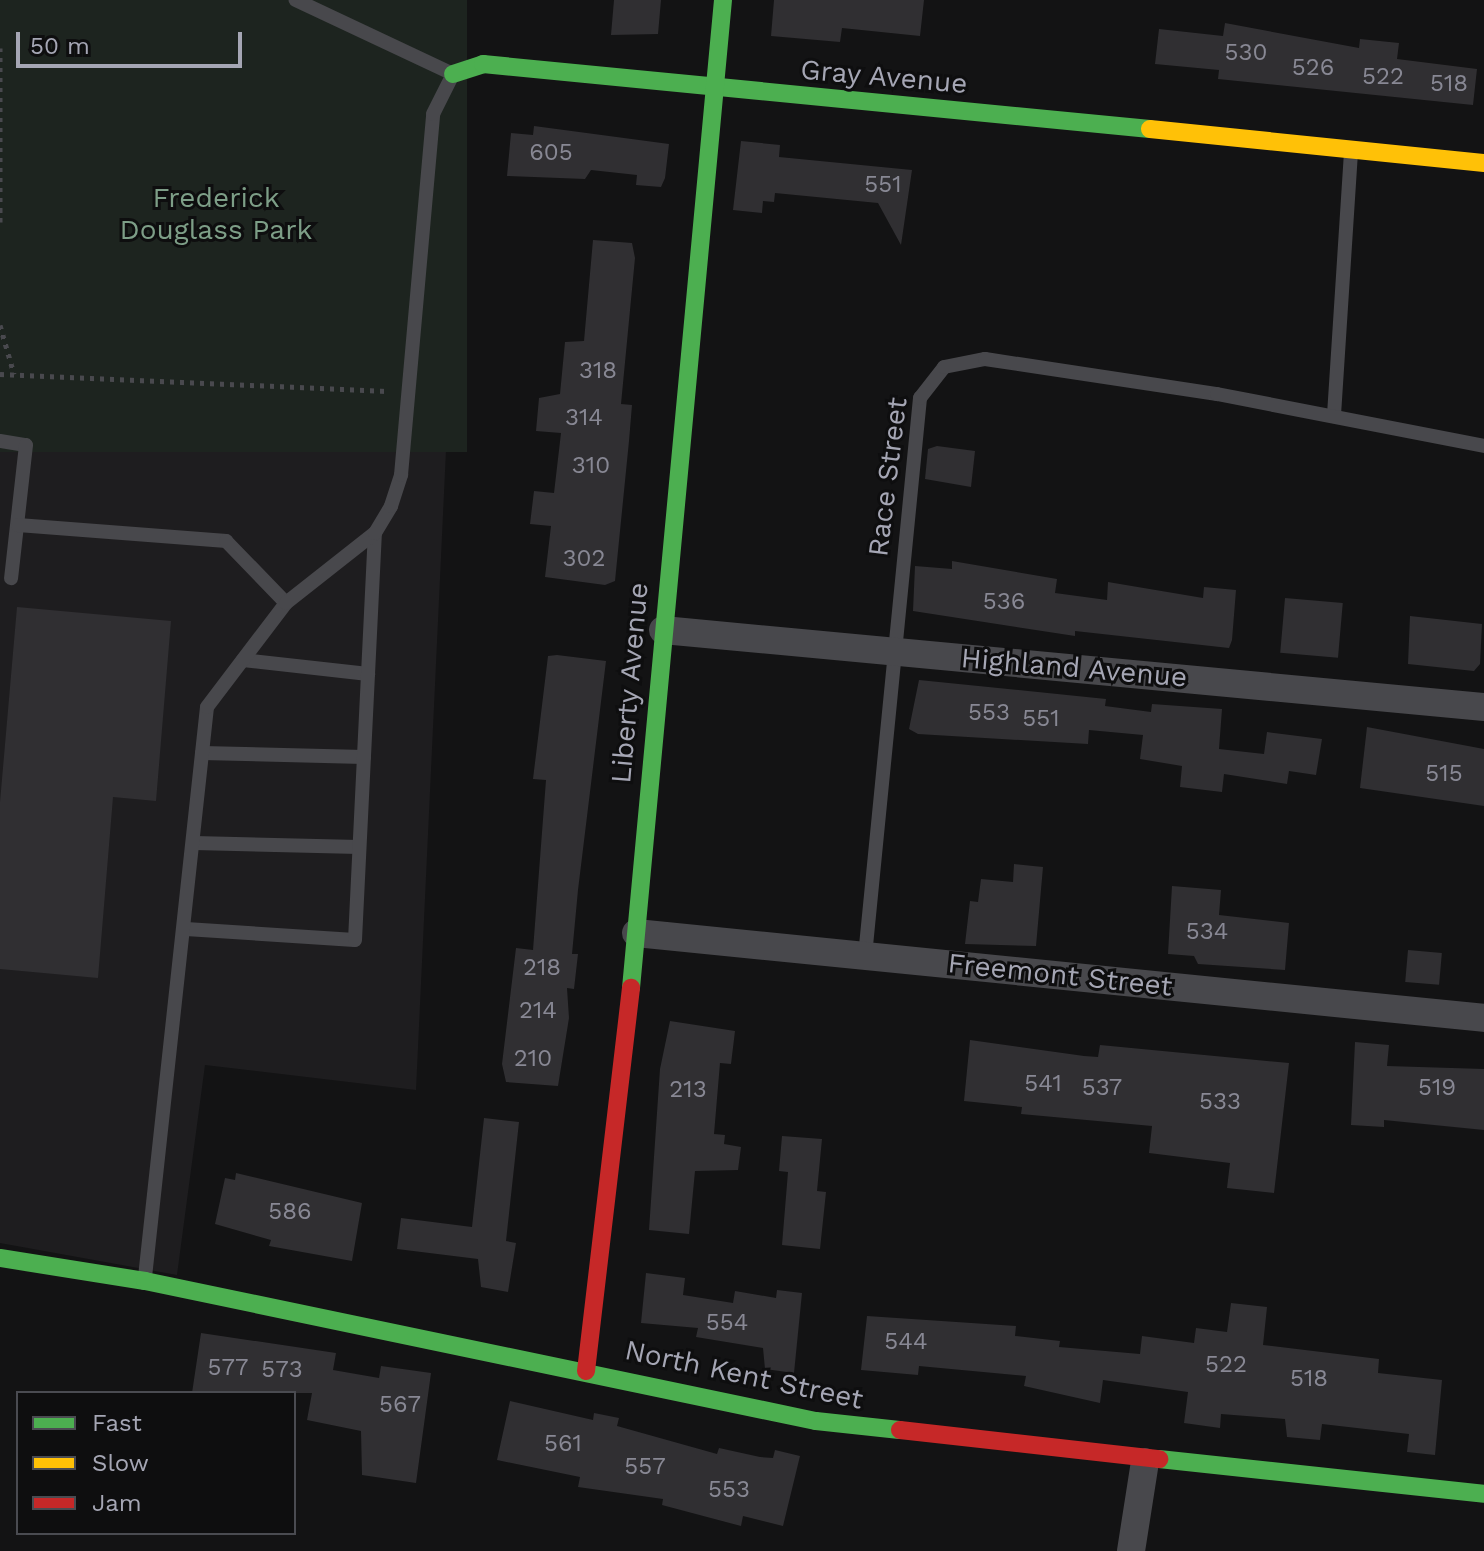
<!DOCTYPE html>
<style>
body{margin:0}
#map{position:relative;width:1484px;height:1551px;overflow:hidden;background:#131314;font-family:"Work Sans",sans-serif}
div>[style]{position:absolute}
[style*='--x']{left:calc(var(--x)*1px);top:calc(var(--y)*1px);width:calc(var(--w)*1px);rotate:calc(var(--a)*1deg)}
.built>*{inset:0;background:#1e1d1f}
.green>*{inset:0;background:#1d241f;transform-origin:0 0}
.building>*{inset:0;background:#302f32;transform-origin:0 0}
.path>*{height:5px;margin-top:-2.5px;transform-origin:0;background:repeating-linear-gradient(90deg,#49494e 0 4px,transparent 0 10px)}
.lane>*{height:14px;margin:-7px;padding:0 7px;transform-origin:7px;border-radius:7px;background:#48484c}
.street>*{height:28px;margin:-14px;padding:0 14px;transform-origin:14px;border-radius:14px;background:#48484c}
.fast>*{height:18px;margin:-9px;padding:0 9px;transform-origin:9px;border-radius:9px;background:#4caf50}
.slow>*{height:18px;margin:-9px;padding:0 9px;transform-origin:9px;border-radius:9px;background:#ffc107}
.jam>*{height:18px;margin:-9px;padding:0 9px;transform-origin:9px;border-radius:9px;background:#c62828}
span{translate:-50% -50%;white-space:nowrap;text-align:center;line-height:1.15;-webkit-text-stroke:6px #0e0e0f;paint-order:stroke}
.number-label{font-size:24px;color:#888894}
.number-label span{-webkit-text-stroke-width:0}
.street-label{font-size:28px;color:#a5a6b4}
.park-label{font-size:28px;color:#7d9e87}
.legend{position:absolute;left:16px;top:1391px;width:280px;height:144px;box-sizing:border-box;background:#0e0e0f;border:2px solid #4a4b51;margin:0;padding:10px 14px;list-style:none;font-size:24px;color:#a5a6b4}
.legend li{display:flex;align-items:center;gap:16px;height:40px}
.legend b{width:40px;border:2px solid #4a4b51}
.scale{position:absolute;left:16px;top:32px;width:226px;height:36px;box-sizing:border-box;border:4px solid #a5a6b4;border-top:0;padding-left:10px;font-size:24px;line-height:28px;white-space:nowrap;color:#a5a6b4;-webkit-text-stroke:6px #0e0e0f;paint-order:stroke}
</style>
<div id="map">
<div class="built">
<i style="clip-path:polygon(448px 408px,416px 1090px,205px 1065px,177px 1275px,0 1243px,0 452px)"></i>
</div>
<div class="green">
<i style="left:0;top:0;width:467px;height:452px"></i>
</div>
<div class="building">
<i style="clip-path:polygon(614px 0,661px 0,658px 34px,611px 35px)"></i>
<i style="clip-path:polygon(774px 0,924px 0,920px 36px,842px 28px,840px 42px,771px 36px)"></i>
<i style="clip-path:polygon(1225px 23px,1359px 48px,1360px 39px,1399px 43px,1397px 59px,1477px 69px,1473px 105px,1218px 79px,1219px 70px,1155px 64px,1159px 29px,1223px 36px)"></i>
<i style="clip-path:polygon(534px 126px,669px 144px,665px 178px,661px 187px,636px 185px,637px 175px,591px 170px,585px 179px,507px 176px,511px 133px,533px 135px)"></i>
<i style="clip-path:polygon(741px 141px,780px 145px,779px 157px,912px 170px,901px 245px,878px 203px,775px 193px,774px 202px,763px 201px,762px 213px,733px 210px)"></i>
<i style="clip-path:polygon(593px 240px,632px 243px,635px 258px,621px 404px,632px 405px,629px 441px,615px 581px,605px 585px,545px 577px,551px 526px,530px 524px,534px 491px,554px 493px,561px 433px,536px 431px,539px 398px,560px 394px,565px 342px,584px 341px)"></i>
<i style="clip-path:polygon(937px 446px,975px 451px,971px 487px,925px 479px,928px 449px)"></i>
<i style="clip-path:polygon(952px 561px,1057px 579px,1055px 593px,1107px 600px,1108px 582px,1203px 598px,1204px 587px,1236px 590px,1232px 640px,1229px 648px,1075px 631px,1075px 636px,913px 611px,915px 566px,952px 569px)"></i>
<i style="left:1285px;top:598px;width:58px;height:55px;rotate:5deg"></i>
<i style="clip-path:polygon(17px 607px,171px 621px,156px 801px,113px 797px,98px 978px,0 969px,0 802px)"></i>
<i style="clip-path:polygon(1410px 616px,1482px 624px,1480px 664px,1474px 671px,1408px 664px)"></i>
<i style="clip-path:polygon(557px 655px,606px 661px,578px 890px,572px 954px,578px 954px,574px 989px,567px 988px,569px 1018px,558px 1086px,506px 1082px,502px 1064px,516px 948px,533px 950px,546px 780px,533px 779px,548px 656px)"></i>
<i style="clip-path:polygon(919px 680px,1106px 699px,1105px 706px,1151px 712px,1152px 704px,1222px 709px,1219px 749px,1264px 754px,1267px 732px,1322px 739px,1316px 775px,1289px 771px,1287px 784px,1224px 774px,1222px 792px,1180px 787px,1182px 766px,1140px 759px,1143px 735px,1089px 730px,1088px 744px,918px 734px,909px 729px)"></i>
<i style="clip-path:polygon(1367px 727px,1484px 749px,1484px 806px,1360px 788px)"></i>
<i style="clip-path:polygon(1014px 864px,1043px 867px,1036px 946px,965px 944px,970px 901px,978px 902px,981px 879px,1013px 882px)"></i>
<i style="clip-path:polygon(1172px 886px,1221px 890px,1219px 915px,1289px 923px,1285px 970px,1198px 964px,1194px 956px,1168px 954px)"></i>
<i style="left:1408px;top:950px;width:34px;height:32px;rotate:5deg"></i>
<i style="clip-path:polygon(670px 1021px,735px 1031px,731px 1064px,720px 1063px,714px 1134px,725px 1135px,724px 1144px,741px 1147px,738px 1170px,695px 1171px,689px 1234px,649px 1230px,660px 1069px)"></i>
<i style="clip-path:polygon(970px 1040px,1084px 1056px,1098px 1057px,1100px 1045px,1289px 1063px,1274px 1193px,1227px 1188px,1230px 1163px,1149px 1153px,1152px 1126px,1021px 1114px,1022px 1107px,964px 1101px)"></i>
<i style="clip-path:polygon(1355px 1042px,1389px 1045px,1387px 1066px,1484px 1069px,1484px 1130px,1384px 1120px,1384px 1127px,1351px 1125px)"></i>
<i style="clip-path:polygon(484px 1118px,519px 1122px,506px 1241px,516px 1243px,508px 1292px,481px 1287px,478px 1259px,397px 1249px,401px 1218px,472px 1227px)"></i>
<i style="clip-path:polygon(782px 1136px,822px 1139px,817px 1191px,826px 1192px,820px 1249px,782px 1245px,788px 1172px,779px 1171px)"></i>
<i style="clip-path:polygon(236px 1173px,362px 1203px,352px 1261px,269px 1246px,271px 1240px,215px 1224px,225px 1178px,235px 1180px)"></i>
<i style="clip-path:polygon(646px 1273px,685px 1278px,683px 1295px,733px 1303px,735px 1291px,776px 1298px,777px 1290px,802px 1293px,794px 1373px,765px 1369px,763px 1348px,696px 1337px,698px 1328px,641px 1323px)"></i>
<i style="clip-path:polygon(1231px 1303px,1267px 1307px,1263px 1345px,1379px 1359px,1378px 1373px,1442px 1380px,1435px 1455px,1407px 1452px,1409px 1434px,1322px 1424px,1320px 1440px,1287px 1437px,1285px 1419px,1221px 1414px,1220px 1428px,1184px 1423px,1188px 1392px,1103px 1380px,1100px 1403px,1024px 1386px,1026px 1376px,919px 1366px,918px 1375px,861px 1370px,867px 1316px,1016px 1326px,1015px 1336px,1060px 1341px,1059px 1347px,1140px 1354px,1142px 1336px,1194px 1343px,1196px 1328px,1227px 1332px)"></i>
<i style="clip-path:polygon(201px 1333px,336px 1353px,333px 1370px,379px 1378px,381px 1366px,431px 1373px,416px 1483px,362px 1475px,361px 1431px,307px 1420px,312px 1393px,192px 1393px)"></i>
<i style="clip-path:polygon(510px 1401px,593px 1420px,594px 1413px,619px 1418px,617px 1426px,717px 1454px,719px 1448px,760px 1457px,773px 1458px,775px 1450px,800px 1456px,783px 1526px,743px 1516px,741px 1526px,662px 1505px,663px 1499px,578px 1487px,580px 1477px,497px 1460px)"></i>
</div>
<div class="path">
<i style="--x:0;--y:48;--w:174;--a:90"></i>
<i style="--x:0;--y:325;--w:51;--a:74.1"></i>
<i style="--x:0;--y:374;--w:387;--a:2.5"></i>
</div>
<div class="lane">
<i style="--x:1334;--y:415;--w:264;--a:-86.3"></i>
<i style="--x:0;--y:441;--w:26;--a:9"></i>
<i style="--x:26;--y:445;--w:134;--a:96.4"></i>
<i style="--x:18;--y:525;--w:209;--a:4.4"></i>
<i style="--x:226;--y:541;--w:86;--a:45.9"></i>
<i style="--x:243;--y:660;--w:126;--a:6.4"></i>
<i style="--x:202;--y:753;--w:162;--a:1.4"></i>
<i style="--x:194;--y:843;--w:165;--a:1.4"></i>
<i style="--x:186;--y:929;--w:169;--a:3.7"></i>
<i style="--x:355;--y:940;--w:407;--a:-87.2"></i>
<i style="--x:865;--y:956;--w:561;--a:-84.37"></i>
<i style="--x:920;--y:398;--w:39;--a:-52"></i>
<i style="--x:944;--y:367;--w:42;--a:-11"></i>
<i style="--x:985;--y:359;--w:235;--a:8.6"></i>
<i style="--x:1217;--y:394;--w:272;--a:11"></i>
<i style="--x:145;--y:1277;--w:573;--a:-83.79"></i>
<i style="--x:207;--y:707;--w:131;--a:-52.8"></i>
<i style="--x:286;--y:603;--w:113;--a:-38.2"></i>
<i style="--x:375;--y:533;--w:31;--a:-59"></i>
<i style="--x:391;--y:506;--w:33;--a:-72"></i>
<i style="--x:401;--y:475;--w:362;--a:-84.9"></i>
<i style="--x:433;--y:114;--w:45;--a:-63.4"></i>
<i style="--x:453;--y:74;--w:174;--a:-154.8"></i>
</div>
<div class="street">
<i style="--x:663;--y:630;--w:825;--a:5.36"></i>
<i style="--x:636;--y:933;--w:852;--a:5.72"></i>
<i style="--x:1131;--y:1551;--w:90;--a:-81.1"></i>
</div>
<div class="fast">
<i style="--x:453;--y:74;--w:32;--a:-18"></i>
<i style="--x:483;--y:64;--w:670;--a:5.57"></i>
<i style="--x:631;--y:988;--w:992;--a:-84.68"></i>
<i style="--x:0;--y:1258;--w:147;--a:9"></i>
<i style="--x:145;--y:1281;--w:685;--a:11.79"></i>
<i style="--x:816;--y:1421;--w:84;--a:6.1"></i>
<i style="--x:1159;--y:1459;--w:327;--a:6.1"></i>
</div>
<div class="slow">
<i style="--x:1150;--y:129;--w:336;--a:5.8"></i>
</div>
<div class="jam">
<i style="--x:586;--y:1371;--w:386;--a:-83.3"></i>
<i style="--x:900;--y:1430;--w:261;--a:6.4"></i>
</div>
<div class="number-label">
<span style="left:1246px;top:53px">530</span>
<span style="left:1313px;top:68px">526</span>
<span style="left:1383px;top:77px">522</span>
<span style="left:1449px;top:84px">518</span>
<span style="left:551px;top:153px">605</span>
<span style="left:883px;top:185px">551</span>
<span style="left:598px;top:371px">318</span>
<span style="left:584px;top:418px">314</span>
<span style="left:591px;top:466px">310</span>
<span style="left:584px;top:559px">302</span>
<span style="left:1004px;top:602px">536</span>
<span style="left:989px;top:713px">553</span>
<span style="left:1041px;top:719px">551</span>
<span style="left:1444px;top:774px">515</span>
<span style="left:1207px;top:932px">534</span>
<span style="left:542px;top:968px">218</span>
<span style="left:538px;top:1011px">214</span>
<span style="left:533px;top:1059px">210</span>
<span style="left:1043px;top:1084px">541</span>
<span style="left:1102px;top:1088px">537</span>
<span style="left:1437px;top:1088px">519</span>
<span style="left:688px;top:1090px">213</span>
<span style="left:1220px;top:1102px">533</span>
<span style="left:290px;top:1212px">586</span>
<span style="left:727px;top:1323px">554</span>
<span style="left:906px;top:1342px">544</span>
<span style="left:1226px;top:1365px">522</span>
<span style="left:228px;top:1368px">577</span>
<span style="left:282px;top:1370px">573</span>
<span style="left:1309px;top:1379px">518</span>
<span style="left:400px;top:1405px">567</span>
<span style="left:563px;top:1444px">561</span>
<span style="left:645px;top:1467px">557</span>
<span style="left:729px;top:1490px">553</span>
</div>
<div class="street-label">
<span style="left:884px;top:77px;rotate:5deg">Gray Avenue</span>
<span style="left:888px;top:477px;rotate:-83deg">Race Street</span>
<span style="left:1074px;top:668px;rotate:5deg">Highland Avenue</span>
<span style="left:630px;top:683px;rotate:-85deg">Liberty Avenue</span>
<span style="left:1060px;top:975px;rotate:6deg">Freemont Street</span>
<span style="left:744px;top:1375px;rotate:12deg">North Kent Street</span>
</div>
<div class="park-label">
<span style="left:216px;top:214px">Frederick<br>Douglass Park</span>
</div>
<ul class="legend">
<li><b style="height:10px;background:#4caf50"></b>Fast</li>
<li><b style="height:10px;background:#ffc107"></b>Slow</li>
<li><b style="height:10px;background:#c62828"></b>Jam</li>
</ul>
<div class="scale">50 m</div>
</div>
